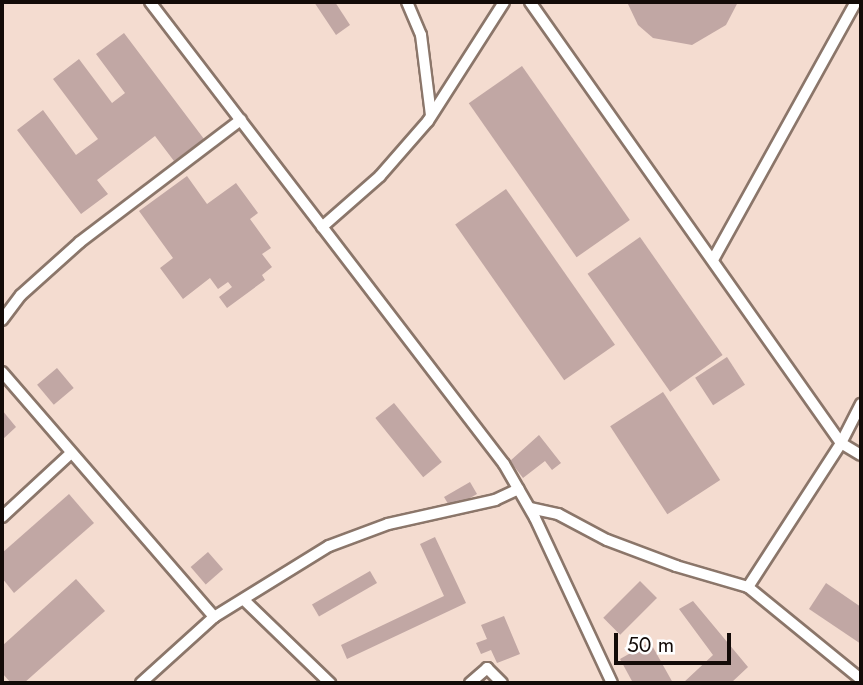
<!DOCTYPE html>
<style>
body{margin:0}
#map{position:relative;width:863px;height:685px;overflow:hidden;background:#f4dcd0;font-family:Jost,sans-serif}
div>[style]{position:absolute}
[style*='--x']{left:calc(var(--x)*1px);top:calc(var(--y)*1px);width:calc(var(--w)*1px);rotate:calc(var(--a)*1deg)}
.building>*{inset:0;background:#c1a7a4;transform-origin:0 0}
.roads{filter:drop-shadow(2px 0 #8b766a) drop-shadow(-2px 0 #8b766a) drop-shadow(0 2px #8b766a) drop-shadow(0 -2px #8b766a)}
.service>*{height:10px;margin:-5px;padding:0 5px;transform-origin:5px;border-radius:5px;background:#fff}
span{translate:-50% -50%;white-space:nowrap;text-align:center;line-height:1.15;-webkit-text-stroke:7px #fff;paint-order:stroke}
.frame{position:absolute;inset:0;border:4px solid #130b08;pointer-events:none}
.scale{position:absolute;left:614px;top:633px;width:117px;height:32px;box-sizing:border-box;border:4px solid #130b08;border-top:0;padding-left:9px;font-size:21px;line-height:24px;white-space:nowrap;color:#130b08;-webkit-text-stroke:5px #fff;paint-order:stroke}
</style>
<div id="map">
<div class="building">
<i style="clip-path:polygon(314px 2px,335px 2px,350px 25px,336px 35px)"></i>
<i style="clip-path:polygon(627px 2px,738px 2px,726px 25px,692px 45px,653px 38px,638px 25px)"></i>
<i style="clip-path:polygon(124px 33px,204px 139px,174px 161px,155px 136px,97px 180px,108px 194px,81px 214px,17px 130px,43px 110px,76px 155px,98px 139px,53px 79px,79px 59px,112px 103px,125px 93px,96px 54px)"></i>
<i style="left:522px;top:66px;width:188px;height:65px;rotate:55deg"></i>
<i style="clip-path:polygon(187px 176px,207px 204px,236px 183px,258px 213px,250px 219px,271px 248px,262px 254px,272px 267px,262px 275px,265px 280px,227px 308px,219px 297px,232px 287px,228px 282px,218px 289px,210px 278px,183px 299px,160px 268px,173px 258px,139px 211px)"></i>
<i style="left:506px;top:189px;width:190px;height:62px;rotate:55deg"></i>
<i style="left:640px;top:237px;width:144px;height:64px;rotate:55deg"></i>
<i style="left:727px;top:357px;width:33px;height:38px;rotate:57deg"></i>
<i style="left:57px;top:368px;width:26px;height:26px;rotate:50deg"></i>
<i style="left:663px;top:392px;width:105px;height:63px;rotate:57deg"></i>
<i style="left:394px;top:403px;width:76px;height:24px;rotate:51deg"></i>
<i style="clip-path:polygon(2px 410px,16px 427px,2px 440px)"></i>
<i style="clip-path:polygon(539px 435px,561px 463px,552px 470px,545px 461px,523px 478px,510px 461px)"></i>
<i style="left:470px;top:482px;width:14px;height:30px;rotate:60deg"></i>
<i style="clip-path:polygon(69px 494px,94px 523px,14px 593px,2px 578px,2px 553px)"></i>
<i style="clip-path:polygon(435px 537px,466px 603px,347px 659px,341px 645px,444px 596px,420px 544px)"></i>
<i style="left:208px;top:552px;width:23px;height:23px;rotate:49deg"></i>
<i style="left:370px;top:571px;width:14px;height:67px;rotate:60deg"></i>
<i style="clip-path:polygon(76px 579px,105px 611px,24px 683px,11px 683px,2px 673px,2px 646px)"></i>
<i style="left:640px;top:581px;width:24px;height:52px;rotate:45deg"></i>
<i style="clip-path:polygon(826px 583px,861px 607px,861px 644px,809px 609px)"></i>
<i style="clip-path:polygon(693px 601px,748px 667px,731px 683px,683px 683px,713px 655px,679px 609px)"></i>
<i style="clip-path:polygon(504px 616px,520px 654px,497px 663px,491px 650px,481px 654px,476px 643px,487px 639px,481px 625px)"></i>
<i style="clip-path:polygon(650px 642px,673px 683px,633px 683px,620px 659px)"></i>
</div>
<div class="roads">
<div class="service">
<i style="--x:150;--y:2;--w:582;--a:52.54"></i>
<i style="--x:504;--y:464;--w:62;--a:60.1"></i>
<i style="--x:535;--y:518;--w:182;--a:65"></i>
<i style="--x:407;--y:2;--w:36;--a:67"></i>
<i style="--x:421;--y:35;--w:81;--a:82.9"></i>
<i style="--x:530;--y:2;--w:540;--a:54.81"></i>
<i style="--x:841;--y:443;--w:23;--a:31"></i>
<i style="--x:322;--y:227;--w:77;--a:-41.3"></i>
<i style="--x:380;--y:176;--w:73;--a:-48.9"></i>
<i style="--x:428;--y:121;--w:141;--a:-57.4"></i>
<i style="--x:714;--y:258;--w:293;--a:-61"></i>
<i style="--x:2;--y:320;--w:31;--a:-53"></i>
<i style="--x:21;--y:295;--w:79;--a:-41.9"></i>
<i style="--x:80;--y:242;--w:202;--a:-37.2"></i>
<i style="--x:2;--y:372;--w:324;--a:49.1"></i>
<i style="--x:214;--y:617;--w:135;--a:-31.7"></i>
<i style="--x:329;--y:546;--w:63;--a:-20.4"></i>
<i style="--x:388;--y:524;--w:110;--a:-12.6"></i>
<i style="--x:495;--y:500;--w:26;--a:-25"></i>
<i style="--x:530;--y:508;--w:29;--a:12"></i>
<i style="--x:558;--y:514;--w:55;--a:28"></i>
<i style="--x:607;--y:540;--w:74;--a:20.6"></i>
<i style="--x:676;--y:566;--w:75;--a:16.3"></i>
<i style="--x:748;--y:587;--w:146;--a:39.2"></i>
<i style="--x:2;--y:517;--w:94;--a:-42.8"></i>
<i style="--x:748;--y:587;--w:171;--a:-57.1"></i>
<i style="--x:841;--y:443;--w:44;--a:-62.9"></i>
<i style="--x:244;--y:600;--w:120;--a:44"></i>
<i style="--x:141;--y:683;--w:98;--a:-42.1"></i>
<i style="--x:470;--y:683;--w:23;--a:-41"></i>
<i style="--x:487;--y:668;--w:21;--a:45"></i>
</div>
</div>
<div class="frame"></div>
<div class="scale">50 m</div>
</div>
